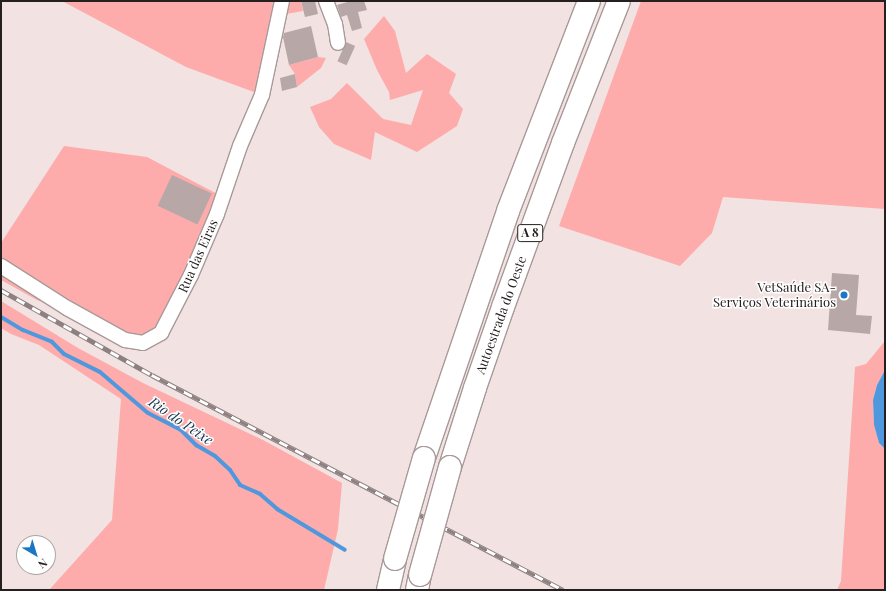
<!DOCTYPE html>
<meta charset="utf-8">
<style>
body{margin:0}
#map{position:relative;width:886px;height:591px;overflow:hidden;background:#f2e2e1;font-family:"Playfair Display",serif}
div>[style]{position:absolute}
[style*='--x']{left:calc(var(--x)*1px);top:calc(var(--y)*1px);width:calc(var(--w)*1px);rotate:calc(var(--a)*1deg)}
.green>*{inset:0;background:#fdacab}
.water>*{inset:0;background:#4f98de}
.stream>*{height:4px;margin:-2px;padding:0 2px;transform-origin:2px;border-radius:2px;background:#4f98de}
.building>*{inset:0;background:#b7a8a7;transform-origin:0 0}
.roads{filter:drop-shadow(1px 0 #a89999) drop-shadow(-1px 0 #a89999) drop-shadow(0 1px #a89999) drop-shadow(0 -1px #a89999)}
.street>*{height:14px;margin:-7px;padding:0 7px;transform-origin:7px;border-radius:7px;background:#fff}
.highway>*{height:22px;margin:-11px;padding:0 11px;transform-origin:11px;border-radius:11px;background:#fff}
.rail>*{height:4.5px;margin-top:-2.25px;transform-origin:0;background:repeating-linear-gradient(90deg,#fff 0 9px,#8c8180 0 18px);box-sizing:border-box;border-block:1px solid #8c8180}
.bridges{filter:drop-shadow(1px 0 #a89999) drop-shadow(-1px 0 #a89999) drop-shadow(0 1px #a89999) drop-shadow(0 -1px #a89999)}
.highway-bridge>*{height:22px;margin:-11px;padding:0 11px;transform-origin:11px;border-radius:11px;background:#fff}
.dots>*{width:11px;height:11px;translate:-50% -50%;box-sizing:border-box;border:2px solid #fff;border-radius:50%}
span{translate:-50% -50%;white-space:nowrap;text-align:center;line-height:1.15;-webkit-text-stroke:3px #fff;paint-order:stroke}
.shield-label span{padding:1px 3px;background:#fff;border:1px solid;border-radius:3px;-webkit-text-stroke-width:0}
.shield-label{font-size:12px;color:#25201f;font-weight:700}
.street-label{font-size:13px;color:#25201f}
.poi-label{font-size:13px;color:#25201f}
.right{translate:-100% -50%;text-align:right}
.water-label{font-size:14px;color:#14324f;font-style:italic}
.frame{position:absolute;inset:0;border:2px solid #25201f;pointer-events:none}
.north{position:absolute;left:16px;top:535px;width:40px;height:40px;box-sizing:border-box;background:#fff;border:1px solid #a8a6a5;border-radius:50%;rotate:142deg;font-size:11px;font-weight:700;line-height:16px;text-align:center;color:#25201f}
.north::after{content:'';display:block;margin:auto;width:14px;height:18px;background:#1b76c3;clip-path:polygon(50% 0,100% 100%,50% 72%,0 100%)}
</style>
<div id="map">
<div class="green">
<i style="clip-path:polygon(62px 1px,282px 1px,262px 95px,186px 67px)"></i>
<i style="clip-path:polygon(288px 1px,301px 1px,303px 11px,286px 14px)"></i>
<i style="clip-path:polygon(641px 1px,885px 1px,885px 209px,723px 197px,712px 233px,680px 266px,559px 226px)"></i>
<i style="clip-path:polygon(384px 16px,395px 31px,406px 73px,427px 54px,456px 74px,449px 93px,463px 109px,457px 126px,417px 152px,375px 132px,371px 160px,334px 144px,319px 127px,310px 107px,331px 99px,347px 83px,383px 119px,411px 125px,423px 90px,390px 100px,389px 92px,377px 70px,364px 39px)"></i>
<i style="clip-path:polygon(318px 57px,326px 58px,321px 68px,297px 87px,295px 74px,289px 65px)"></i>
<i style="clip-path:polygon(64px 146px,147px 157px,223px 197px,169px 317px,143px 343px,37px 300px,1px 280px,1px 243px)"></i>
<i style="clip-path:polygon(1px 301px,78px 348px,143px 383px,263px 440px,342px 483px,338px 529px,324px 590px,49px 590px,112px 520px,121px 399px,39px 345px,11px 334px,1px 328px)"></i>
<i style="clip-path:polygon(885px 341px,885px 370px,877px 385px,873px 400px,874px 425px,879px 443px,885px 449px,885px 590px,837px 590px,841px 581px,855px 367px,866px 364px)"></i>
</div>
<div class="water">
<i style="clip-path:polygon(885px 370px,885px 449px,879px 443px,874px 425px,873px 400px,877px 385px)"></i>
</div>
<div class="stream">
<i style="--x:1;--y:317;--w:26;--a:31"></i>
<i style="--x:23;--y:330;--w:31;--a:22"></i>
<i style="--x:52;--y:342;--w:17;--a:45"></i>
<i style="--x:64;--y:354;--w:40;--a:26.6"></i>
<i style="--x:100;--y:372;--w:63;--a:40.5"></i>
<i style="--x:148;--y:413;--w:36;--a:27"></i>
<i style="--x:180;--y:429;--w:23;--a:45"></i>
<i style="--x:196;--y:445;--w:22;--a:30"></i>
<i style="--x:215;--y:456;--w:21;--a:43"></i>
<i style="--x:230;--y:470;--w:18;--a:56"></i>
<i style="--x:240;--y:485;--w:22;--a:24"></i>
<i style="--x:260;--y:494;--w:23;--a:41"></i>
<i style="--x:277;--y:509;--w:79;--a:31.1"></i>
</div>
<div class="building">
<i style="clip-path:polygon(301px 1px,315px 1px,318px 14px,305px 17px)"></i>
<i style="clip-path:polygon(351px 1px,364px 1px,367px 10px,358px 12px,362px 28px,352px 31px,347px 15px,341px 17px,337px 5px)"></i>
<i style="clip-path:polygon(311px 26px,318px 57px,289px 65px,283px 37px,284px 33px)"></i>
<i style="left:346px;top:42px;width:10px;height:21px;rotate:24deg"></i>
<i style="clip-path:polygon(295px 74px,297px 87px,282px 91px,280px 78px)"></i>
<i style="left:172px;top:175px;width:44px;height:34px;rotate:25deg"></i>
<i style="clip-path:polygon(832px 273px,859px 275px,856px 315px,872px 316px,870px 334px,828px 330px)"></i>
</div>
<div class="roads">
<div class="street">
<i style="--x:326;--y:1;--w:25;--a:69"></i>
<i style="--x:335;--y:24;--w:19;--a:81"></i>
<i style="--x:1;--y:266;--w:78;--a:32.5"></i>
<i style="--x:67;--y:308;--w:66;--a:28.9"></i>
<i style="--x:125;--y:340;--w:18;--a:9"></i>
<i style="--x:143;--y:343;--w:21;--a:-29"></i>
<i style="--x:161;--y:333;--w:65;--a:-62.7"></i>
<i style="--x:191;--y:275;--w:66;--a:-66.9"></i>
<i style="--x:217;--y:214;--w:72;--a:-71.3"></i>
<i style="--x:240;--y:146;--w:56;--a:-66.7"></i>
<i style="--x:262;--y:95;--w:96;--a:-78"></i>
</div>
<div class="highway">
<i style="--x:424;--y:458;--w:261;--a:-71.2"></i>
<i style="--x:508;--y:211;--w:225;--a:-68.9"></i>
<i style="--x:450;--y:467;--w:83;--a:-72.4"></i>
<i style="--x:475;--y:388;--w:86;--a:-70.9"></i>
<i style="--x:503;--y:307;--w:175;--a:-69.9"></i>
<i style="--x:563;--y:143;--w:153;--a:-68.5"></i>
<i style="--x:388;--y:590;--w:32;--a:-77"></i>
<i style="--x:417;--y:590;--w:15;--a:-79"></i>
</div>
</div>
<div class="rail">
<i style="--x:1;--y:290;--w:173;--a:29.4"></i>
<i style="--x:152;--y:375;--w:464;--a:27.6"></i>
</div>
<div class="bridges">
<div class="highway-bridge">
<i style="--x:395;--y:559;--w:105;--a:-74"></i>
<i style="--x:420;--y:575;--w:112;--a:-74.5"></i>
</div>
</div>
<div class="dots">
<i style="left:844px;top:295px;background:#1b76c3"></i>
</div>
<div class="shield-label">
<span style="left:530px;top:233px">A 8</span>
</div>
<div class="street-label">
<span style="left:198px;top:256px;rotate:-66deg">Rua das Eiras</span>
<span style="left:501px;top:315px;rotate:-70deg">Autoestrada do Oeste</span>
</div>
<div class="poi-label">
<span class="right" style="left:836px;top:295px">VetSaúde SA-<br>Serviços Veterinários</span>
</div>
<div class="water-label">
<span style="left:181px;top:421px;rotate:34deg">Rio do Peixe</span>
</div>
<div class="frame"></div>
<div class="north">N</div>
</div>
